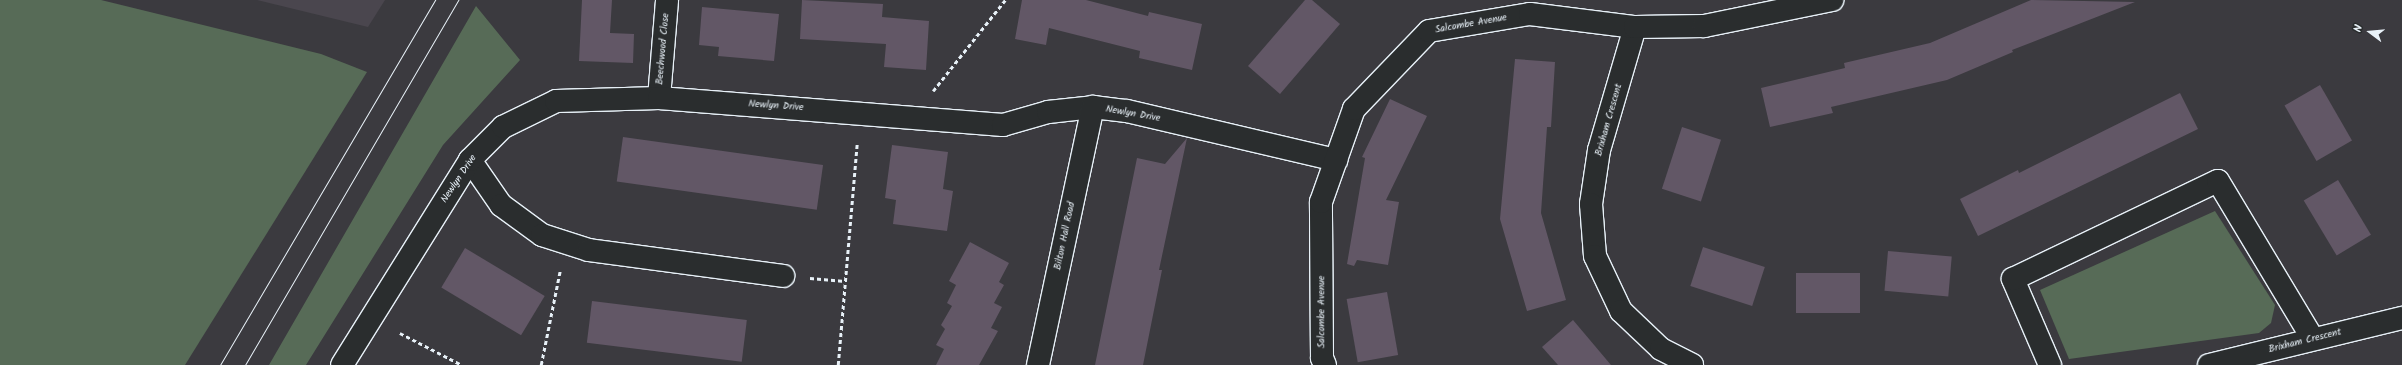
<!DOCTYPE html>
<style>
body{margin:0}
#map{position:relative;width:2402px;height:365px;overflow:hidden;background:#3b3a3f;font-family:Kalam,sans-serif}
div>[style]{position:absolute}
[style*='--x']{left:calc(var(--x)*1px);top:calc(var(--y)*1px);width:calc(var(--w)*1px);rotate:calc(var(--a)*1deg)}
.built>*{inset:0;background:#4a464e}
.green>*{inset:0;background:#576b57}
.building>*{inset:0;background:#625766;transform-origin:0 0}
.path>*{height:2.5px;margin-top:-1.25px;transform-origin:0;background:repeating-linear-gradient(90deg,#e8f1f8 0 4px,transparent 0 7px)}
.roads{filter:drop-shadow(1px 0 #e8f1f8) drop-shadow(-1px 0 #e8f1f8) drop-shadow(0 1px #e8f1f8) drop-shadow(0 -1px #e8f1f8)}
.street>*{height:22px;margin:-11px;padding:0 11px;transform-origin:11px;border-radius:11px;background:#2a2d2e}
.tram>*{height:1px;margin:-0.5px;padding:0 0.5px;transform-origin:0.5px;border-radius:0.5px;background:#e8f1f8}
span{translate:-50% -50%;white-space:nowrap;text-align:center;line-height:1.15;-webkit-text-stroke:3.5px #2a2d2e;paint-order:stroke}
.street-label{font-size:10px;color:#e8f1f8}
.north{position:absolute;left:2350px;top:12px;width:40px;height:40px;-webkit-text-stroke:3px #2a2d2e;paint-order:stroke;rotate:286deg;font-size:11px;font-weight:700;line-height:16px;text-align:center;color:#e8f1f8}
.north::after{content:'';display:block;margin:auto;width:14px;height:18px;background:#e8f1f8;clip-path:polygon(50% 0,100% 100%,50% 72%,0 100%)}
</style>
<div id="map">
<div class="built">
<i style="clip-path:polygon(257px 0,385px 0,368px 27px)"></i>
</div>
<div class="green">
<i style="clip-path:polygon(0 0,101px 0,321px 54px,367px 72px,185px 365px,0 365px)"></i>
<i style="clip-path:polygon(476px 6px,520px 60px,443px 145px,306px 365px,269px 365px)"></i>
<i style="clip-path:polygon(2215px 211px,2275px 305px,2271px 323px,2259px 333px,2069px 359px,2040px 290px)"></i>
</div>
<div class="building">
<i style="clip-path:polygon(582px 0,612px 0,610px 33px,634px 34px,633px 63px,579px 61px)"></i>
<i style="clip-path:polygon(802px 0,883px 4px,882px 17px,929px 21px,926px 70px,884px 67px,886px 44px,800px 39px)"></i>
<i style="clip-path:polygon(1022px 0,1086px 0,1148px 16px,1149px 12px,1202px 24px,1192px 70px,1139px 58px,1140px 51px,1049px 28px,1046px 45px,1015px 39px)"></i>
<i style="clip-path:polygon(1305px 0,1312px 0,1340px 24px,1280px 94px,1248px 66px)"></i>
<i style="clip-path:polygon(2031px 0,2135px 2px,2012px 50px,2013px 52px,1947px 80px,1831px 107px,1833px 113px,1770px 127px,1761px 88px,1845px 68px,1844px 63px,1930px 43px)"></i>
<i style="clip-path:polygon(702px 7px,779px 14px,774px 61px,718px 56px,719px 47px,699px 45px)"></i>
<i style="clip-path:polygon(1515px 59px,1555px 62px,1551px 127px,1547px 127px,1541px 213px,1566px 300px,1527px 311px,1500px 219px)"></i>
<i style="left:2320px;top:85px;width:64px;height:41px;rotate:60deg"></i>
<i style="clip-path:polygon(2180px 93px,2198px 129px,1978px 236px,1960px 199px,2018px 170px,2019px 173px)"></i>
<i style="clip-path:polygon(1390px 99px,1427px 116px,1386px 200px,1399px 202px,1388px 265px,1357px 260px,1354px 266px,1347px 264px,1365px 158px,1362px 157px)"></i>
<i style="left:1682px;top:127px;width:41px;height:65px;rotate:18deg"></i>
<i style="left:623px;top:137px;width:202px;height:45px;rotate:8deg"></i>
<i style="clip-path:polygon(1187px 138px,1159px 270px,1162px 270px,1143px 365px,1095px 365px,1137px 158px,1165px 164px)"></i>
<i style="clip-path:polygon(892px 145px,948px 152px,943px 189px,953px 191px,947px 231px,893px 224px,896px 200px,885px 198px)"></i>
<i style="left:2338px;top:180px;width:64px;height:40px;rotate:59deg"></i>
<i style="clip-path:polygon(970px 242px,1009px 263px,999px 282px,1004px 285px,994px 303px,1002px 307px,991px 328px,998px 331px,979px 365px,936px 365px,944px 349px,936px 345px,945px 329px,941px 325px,952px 306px,947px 303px,956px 285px,949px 281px)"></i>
<i style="left:1703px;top:247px;width:65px;height:41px;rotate:18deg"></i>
<i style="left:465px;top:248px;width:93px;height:46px;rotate:31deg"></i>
<i style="left:1888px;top:251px;width:64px;height:40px;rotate:5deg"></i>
<i style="left:1796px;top:273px;width:64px;height:40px"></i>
<i style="left:1387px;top:292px;width:64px;height:41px;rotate:80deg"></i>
<i style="left:592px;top:301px;width:156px;height:42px;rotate:7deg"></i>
<i style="clip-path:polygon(1573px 320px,1611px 365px,1558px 365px,1542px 347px)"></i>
</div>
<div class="path">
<i style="--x:933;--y:91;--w:116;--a:-51.6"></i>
<i style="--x:810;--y:278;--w:35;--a:5"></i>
<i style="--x:400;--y:333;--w:70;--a:27.3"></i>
<i style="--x:541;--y:365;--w:96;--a:-78.6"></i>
<i style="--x:838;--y:365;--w:224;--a:-85.1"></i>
</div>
<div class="roads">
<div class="street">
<i style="--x:1635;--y:27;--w:128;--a:106.3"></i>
<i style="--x:1599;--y:150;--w:55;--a:98.4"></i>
<i style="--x:1591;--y:204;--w:52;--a:85.6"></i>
<i style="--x:1595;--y:256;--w:61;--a:64.7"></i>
<i style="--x:1621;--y:311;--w:55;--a:43.5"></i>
<i style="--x:1661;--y:349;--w:35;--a:27"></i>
<i style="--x:659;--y:98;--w:98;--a:-85.3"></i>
<i style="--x:470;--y:160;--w:55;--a:55.4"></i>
<i style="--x:501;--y:205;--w:51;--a:36.2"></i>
<i style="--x:542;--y:235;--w:49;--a:17.7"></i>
<i style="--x:589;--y:250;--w:196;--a:7.6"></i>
<i style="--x:342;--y:365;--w:242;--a:-58"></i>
<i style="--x:470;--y:160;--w:47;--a:-45"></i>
<i style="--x:503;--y:127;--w:59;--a:-26.1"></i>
<i style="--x:556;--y:101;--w:103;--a:-1.7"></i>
<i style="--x:659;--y:98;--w:345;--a:4.5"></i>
<i style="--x:1003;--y:125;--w:47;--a:-16.1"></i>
<i style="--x:1048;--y:112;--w:45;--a:-6.3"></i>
<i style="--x:1093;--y:107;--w:34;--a:7"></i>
<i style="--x:1127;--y:111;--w:215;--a:13.2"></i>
<i style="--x:1038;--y:365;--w:264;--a:-78"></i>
<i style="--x:1325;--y:365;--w:8;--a:-113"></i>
<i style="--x:1322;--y:358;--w:156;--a:-90.4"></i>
<i style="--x:1321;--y:202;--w:99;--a:-70.5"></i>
<i style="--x:1354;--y:109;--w:108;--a:-46.1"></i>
<i style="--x:1429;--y:31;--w:102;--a:-9.6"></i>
<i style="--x:1530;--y:14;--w:106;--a:7.1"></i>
<i style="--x:1635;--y:27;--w:69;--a:-0.8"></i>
<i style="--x:1704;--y:26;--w:131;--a:-11.5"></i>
<i style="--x:2050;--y:365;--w:94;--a:-113.3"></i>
<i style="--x:2013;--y:279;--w:227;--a:-25.6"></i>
<i style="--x:2218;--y:181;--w:184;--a:59"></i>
<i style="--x:2209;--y:365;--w:199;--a:-13.7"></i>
</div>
</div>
<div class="tram">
<i style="--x:220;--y:365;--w:424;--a:-59.5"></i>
<i style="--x:245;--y:365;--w:423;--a:-59.7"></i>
</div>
<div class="street-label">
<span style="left:1471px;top:24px;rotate:-10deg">Salcombe Avenue</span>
<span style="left:663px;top:49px;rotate:-85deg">Beechwood Close</span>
<span style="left:776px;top:106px;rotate:4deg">Newlyn Drive</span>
<span style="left:1133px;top:114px;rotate:10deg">Newlyn Drive</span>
<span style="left:1609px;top:120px;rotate:-74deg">Brixham Crescent</span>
<span style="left:459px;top:179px;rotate:-56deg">Newlyn Drive</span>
<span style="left:1065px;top:236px;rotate:-78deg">Bilton Hall Road</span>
<span style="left:1322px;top:312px;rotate:-90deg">Salcombe Avenue</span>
<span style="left:2305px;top:341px;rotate:-14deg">Brixham Crescent</span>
</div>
<div class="north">N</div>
</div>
